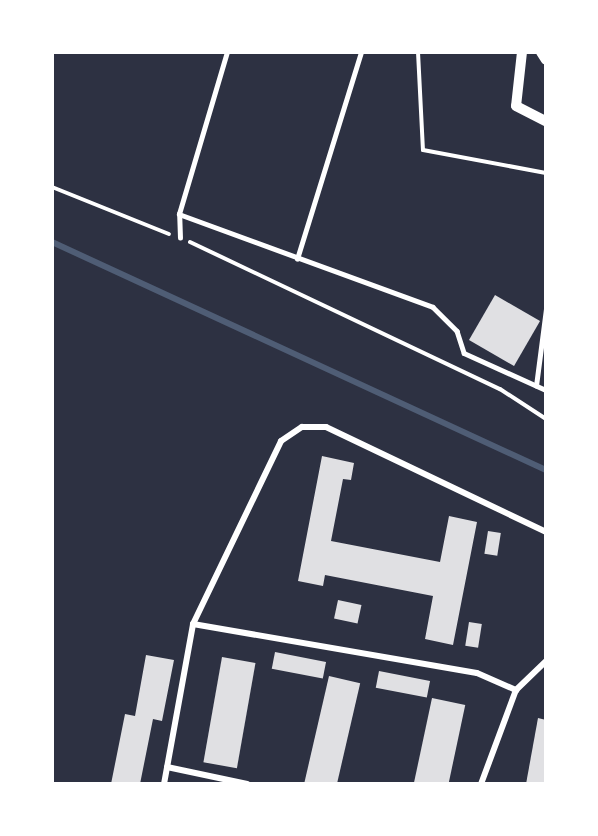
<!DOCTYPE html>
<style>
body{margin:0}
#map{position:relative;width:598px;height:836px;overflow:hidden;background:#2d3142;font-family:Inter,sans-serif}
div>[style]{position:absolute}
[style*='--x']{left:calc(var(--x)*1px);top:calc(var(--y)*1px);width:calc(var(--w)*1px);rotate:calc(var(--a)*1deg)}
.stream>*{height:6px;margin:-3px;padding:0 3px;transform-origin:3px;border-radius:3px;background:#4f5d75}
.building>*{inset:0;background:#e0e0e3;transform-origin:0 0}
.path>*{height:4px;margin:-2px;padding:0 2px;transform-origin:2px;border-radius:2px;background:#fff}
.service>*{height:4.5px;margin:-2.25px;padding:0 2.25px;transform-origin:2.25px;border-radius:2.25px;background:#fff}
.minor>*{height:6px;margin:-3px;padding:0 3px;transform-origin:3px;border-radius:3px;background:#fff}
.tertiary>*{height:10px;margin:-5px;padding:0 5px;transform-origin:5px;border-radius:5px;background:#fff}
span{translate:-50% -50%;white-space:nowrap;text-align:center;line-height:1.15;-webkit-text-stroke:6px #fff;paint-order:stroke}
.frame{position:absolute;inset:0;border:54px solid #fff;pointer-events:none}
</style>
<div id="map">
<div class="stream">
<i style="--x:52;--y:242;--w:544;--a:24.78"></i>
</div>
<div class="building">
<i style="left:495px;top:295px;width:52px;height:52px;rotate:30deg"></i>
<i style="clip-path:polygon(322px 456px,354px 463px,351px 480px,343px 479px,331px 541px,440px 562px,449px 516px,477px 522px,453px 645px,425px 639px,433px 596px,325px 575px,323px 586px,298px 581px)"></i>
<i style="left:488px;top:531px;width:13px;height:23px;rotate:9deg"></i>
<i style="left:338px;top:600px;width:24px;height:19px;rotate:12deg"></i>
<i style="left:469px;top:622px;width:13px;height:24px;rotate:9deg"></i>
<i style="left:275px;top:652px;width:52px;height:17px;rotate:11deg"></i>
<i style="clip-path:polygon(146px 655px,174px 660px,162px 721px,153px 719px,140px 784px,111px 784px,125px 714px,135px 716px)"></i>
<i style="left:222px;top:657px;width:34px;height:107px;rotate:10deg"></i>
<i style="left:379px;top:671px;width:52px;height:17px;rotate:11deg"></i>
<i style="left:329px;top:676px;width:32px;height:110px;rotate:13deg"></i>
<i style="left:432px;top:698px;width:34px;height:87px;rotate:12deg"></i>
<i style="clip-path:polygon(538px 718px,546px 720px,546px 784px,526px 784px)"></i>
</div>
<div class="path">
<i style="--x:418;--y:52;--w:98;--a:87.1"></i>
<i style="--x:423;--y:150;--w:125;--a:10.6"></i>
<i style="--x:52;--y:187;--w:126;--a:21.9"></i>
<i style="--x:190;--y:242;--w:343;--a:25.4"></i>
<i style="--x:500;--y:389;--w:55;--a:33.1"></i>
</div>
<div class="service">
<i style="--x:179;--y:214;--w:270;--a:20.1"></i>
<i style="--x:433;--y:307;--w:34;--a:45"></i>
<i style="--x:457;--y:331;--w:23;--a:72"></i>
<i style="--x:464;--y:353;--w:90;--a:24.3"></i>
<i style="--x:180;--y:238;--w:24;--a:-92"></i>
<i style="--x:179;--y:214;--w:169;--a:-73.5"></i>
<i style="--x:297;--y:259;--w:217;--a:-72.8"></i>
<i style="--x:536;--y:386;--w:78;--a:-82.6"></i>
</div>
<div class="minor">
<i style="--x:193;--y:624;--w:288;--a:9.8"></i>
<i style="--x:477;--y:673;--w:43;--a:23.6"></i>
<i style="--x:167;--y:767;--w:82;--a:12"></i>
<i style="--x:164;--y:784;--w:163;--a:-79.7"></i>
<i style="--x:193;--y:624;--w:203;--a:-64.3"></i>
<i style="--x:281;--y:441;--w:25;--a:-34"></i>
<i style="--x:302;--y:427;--w:24;--a:0"></i>
<i style="--x:326;--y:427;--w:244;--a:25.5"></i>
<i style="--x:481;--y:784;--w:100;--a:-69.6"></i>
<i style="--x:516;--y:690;--w:42;--a:-44"></i>
</div>
<div class="tertiary">
<i style="--x:522;--y:52;--w:54;--a:96.3"></i>
<i style="--x:516;--y:106;--w:34;--a:27"></i>
<i style="--x:541;--y:52;--w:9;--a:58"></i>
</div>
<div class="frame"></div>
</div>
